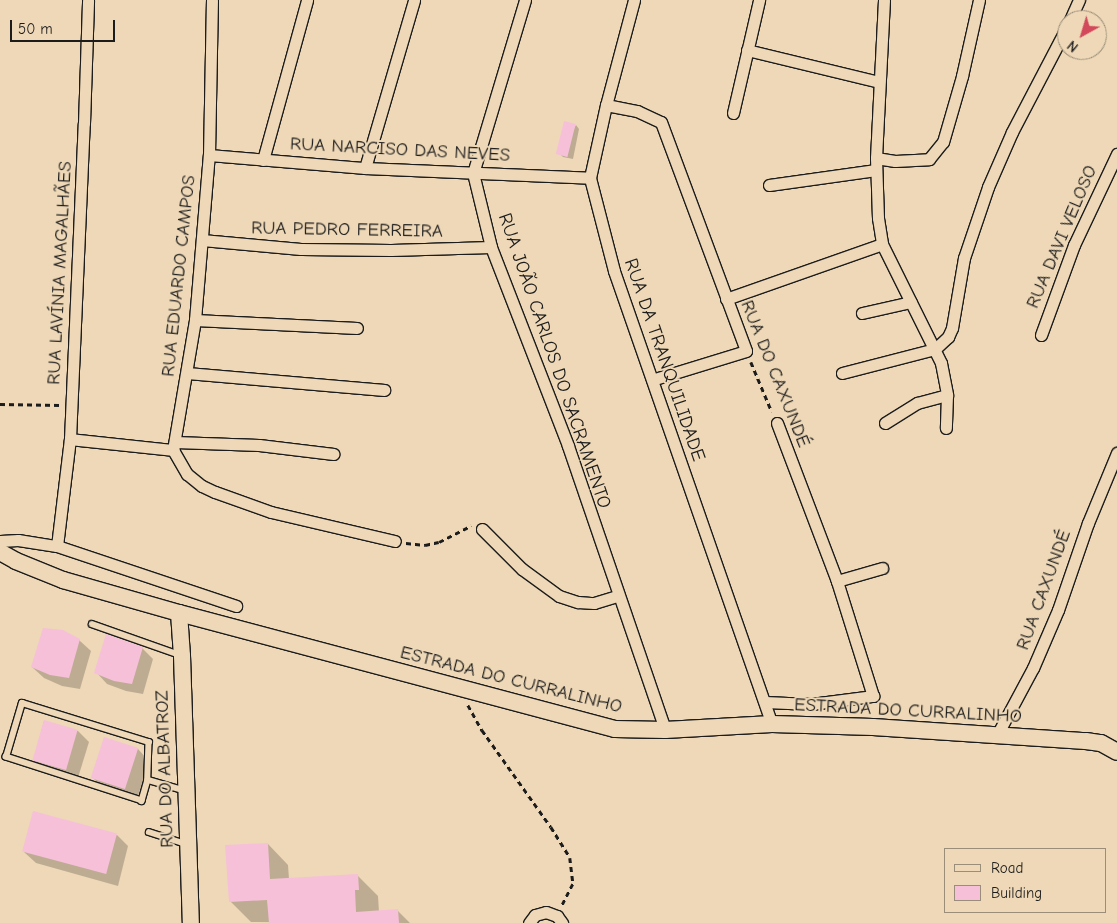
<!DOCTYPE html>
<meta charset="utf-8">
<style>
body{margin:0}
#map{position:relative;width:1117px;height:923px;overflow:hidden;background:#eed8b7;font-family:"Comic Neue",sans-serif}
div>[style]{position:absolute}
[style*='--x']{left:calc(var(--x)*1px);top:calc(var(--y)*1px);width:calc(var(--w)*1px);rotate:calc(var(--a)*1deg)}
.shadow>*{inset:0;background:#0003}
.building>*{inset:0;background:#f6c0d9;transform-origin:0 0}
.path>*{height:2.5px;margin-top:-1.25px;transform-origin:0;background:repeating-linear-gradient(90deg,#1c1c1c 0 5px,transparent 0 9px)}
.roads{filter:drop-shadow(1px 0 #1c1c1c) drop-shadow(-1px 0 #1c1c1c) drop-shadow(0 1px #1c1c1c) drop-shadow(0 -1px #1c1c1c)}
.lane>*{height:5.5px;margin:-2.75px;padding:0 2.75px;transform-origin:2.75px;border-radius:2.75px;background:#eed8b7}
.street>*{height:11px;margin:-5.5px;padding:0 5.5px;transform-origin:5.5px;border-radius:5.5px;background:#eed8b7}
.secondary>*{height:16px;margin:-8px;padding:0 8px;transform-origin:8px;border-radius:8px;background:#eed8b7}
span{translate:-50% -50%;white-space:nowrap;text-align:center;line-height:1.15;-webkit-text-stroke:4px #eed8b7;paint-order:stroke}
.street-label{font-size:19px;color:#1c1c1c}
.legend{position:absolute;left:944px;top:848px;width:162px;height:65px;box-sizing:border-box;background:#eed8b7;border:1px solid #9a8d79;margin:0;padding:6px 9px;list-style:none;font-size:15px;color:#1c1c1c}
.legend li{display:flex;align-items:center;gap:10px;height:25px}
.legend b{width:25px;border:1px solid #9a8d79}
.north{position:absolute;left:1057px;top:10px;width:50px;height:50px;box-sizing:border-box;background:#eed8b7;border:1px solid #9a8d79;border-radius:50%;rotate:219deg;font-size:14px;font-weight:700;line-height:20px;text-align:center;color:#1c1c1c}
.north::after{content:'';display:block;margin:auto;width:18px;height:22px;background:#d1495b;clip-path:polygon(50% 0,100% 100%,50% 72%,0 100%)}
.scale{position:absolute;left:10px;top:20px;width:105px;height:22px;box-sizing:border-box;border:2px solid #1c1c1c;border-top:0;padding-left:6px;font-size:15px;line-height:18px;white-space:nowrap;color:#1c1c1c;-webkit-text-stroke:4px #eed8b7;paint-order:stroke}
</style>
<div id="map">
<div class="shadow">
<i style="clip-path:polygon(576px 125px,579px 129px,573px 159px,563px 157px,560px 154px)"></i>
<i style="clip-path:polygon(79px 640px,91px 651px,80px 689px,62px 686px,44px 678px,32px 667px)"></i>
<i style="clip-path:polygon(142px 648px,153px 659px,143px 694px,126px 691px,107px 684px,96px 672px)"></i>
<i style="clip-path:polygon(44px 721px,78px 731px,89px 742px,77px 781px,45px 771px,34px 760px)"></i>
<i style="clip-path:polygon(104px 739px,138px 749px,149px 761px,137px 799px,104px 789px,93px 778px)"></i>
<i style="clip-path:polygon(117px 835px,128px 846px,118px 886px,36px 863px,24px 852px)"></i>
<i style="clip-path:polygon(268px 844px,288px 865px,289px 879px,358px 876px,378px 896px,379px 912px,398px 911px,410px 923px,251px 922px,230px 901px)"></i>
</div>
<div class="building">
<i style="left:564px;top:121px;width:12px;height:34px;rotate:14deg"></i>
<i style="clip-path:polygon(43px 628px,63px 630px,80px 639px,69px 678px,50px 675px,31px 667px)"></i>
<i style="clip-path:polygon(106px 634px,143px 647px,132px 684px,114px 681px,94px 673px)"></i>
<i style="left:44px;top:720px;width:35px;height:42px;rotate:16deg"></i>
<i style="left:104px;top:737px;width:36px;height:43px;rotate:18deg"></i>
<i style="left:33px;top:811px;width:87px;height:42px;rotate:15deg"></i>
<i style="clip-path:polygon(268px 843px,270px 879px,358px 874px,359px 890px,355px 890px,356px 912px,398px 909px,399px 923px,269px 923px,267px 900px,229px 902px,225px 845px)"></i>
</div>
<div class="path">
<i style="--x:751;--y:362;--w:54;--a:67.2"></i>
<i style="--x:0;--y:404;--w:60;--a:1"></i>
<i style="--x:406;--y:543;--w:19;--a:6"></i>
<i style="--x:425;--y:545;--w:14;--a:-12"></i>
<i style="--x:439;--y:542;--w:36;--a:-27"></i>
<i style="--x:468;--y:705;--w:29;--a:61"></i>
<i style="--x:482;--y:730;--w:119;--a:54.6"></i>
<i style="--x:551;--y:827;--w:36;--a:58"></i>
<i style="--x:570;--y:858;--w:26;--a:83"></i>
<i style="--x:573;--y:884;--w:25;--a:117"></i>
</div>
<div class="roads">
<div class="lane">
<i style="--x:92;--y:624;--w:93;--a:19.4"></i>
<i style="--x:22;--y:703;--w:133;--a:17.1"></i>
<i style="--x:149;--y:742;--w:38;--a:92"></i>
<i style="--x:148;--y:780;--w:22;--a:106"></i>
<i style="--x:142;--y:801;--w:143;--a:-162.1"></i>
<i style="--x:6;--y:757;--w:56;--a:-73.5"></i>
<i style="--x:148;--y:780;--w:37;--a:16"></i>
<i style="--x:149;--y:832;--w:40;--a:18"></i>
</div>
<div class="street">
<i style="--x:525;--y:0;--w:181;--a:106.7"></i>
<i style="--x:473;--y:173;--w:76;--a:76.3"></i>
<i style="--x:491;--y:247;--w:213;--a:68.8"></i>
<i style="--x:568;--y:446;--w:300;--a:71.1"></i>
<i style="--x:634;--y:0;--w:109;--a:104.9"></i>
<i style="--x:606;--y:105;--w:75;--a:102.4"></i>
<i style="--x:590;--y:178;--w:96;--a:75.5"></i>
<i style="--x:614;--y:271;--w:480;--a:70.8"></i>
<i style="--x:884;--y:0;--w:158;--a:92.9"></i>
<i style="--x:876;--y:158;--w:60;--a:88.1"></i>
<i style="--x:878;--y:218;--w:26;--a:81"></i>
<i style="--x:882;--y:244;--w:133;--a:63.6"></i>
<i style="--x:941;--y:363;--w:33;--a:79"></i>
<i style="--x:947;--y:395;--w:33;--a:92"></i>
<i style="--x:1070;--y:20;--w:22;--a:-66"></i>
<i style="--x:747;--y:50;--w:136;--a:13.6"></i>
<i style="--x:606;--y:105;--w:32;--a:11"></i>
<i style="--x:637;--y:111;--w:26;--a:25"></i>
<i style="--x:661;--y:122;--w:244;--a:69.6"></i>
<i style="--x:746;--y:351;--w:98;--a:162.9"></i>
<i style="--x:733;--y:113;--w:116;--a:-77"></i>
<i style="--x:209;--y:155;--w:157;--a:4.8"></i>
<i style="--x:365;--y:168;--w:225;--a:2.5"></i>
<i style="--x:876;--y:158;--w:19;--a:9"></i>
<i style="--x:895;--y:161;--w:34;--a:-3"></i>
<i style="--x:929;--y:159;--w:22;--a:-51"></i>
<i style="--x:943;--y:142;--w:69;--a:-73.9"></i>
<i style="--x:962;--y:76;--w:78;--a:-77.4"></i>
<i style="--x:263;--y:160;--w:166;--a:-74.6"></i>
<i style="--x:365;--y:168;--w:175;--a:-73.7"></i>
<i style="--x:769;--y:185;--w:108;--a:-8"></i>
<i style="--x:202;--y:240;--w:99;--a:5.2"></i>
<i style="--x:301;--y:249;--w:90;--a:0.6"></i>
<i style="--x:391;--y:250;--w:100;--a:-1.7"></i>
<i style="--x:726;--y:299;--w:165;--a:-19.4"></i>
<i style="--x:862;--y:313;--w:50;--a:-12.7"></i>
<i style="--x:195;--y:320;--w:162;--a:2.8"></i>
<i style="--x:1041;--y:335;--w:96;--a:-69.9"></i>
<i style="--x:1074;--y:245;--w:101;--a:-64.7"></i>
<i style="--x:187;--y:373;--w:198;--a:4.9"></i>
<i style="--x:842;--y:373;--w:96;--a:-14.5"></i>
<i style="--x:935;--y:349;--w:18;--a:-43"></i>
<i style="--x:948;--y:337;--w:10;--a:-66"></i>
<i style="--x:952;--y:328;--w:71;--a:-80.3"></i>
<i style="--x:964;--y:258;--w:75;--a:-71.3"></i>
<i style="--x:988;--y:187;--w:60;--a:-66.4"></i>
<i style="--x:1012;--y:132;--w:119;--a:-62.4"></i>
<i style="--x:885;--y:423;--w:38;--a:-32"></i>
<i style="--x:917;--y:403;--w:31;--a:-15"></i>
<i style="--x:70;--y:439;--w:104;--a:6.1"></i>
<i style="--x:173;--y:450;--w:132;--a:-80.4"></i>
<i style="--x:195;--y:320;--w:166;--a:-85.2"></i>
<i style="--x:209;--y:155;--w:155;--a:-88.9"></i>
<i style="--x:175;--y:442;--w:84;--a:2"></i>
<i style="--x:259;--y:445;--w:75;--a:6.9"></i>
<i style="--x:173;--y:450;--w:28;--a:60"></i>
<i style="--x:187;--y:474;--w:19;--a:39"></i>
<i style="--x:202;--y:486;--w:14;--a:25"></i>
<i style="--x:215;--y:492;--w:59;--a:19.7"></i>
<i style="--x:271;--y:512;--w:127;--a:13.2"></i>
<i style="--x:482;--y:529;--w:57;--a:45"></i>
<i style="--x:522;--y:569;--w:46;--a:36.1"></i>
<i style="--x:559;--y:596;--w:20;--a:18"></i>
<i style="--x:578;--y:602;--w:16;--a:4"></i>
<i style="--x:594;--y:603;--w:24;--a:-17"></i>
<i style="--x:0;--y:541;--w:18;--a:-3"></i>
<i style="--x:18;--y:540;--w:39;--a:9"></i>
<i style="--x:57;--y:546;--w:189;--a:18.5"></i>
<i style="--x:57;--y:546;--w:108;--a:-83.1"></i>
<i style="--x:70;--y:439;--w:316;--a:-87.5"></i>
<i style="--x:84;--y:123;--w:123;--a:-88.1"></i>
<i style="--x:837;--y:581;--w:47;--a:-16.1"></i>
<i style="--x:765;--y:702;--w:46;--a:2.5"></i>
<i style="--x:811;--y:704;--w:63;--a:-7.4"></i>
<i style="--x:873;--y:696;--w:121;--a:-107.4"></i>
<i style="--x:837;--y:581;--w:169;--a:-110.8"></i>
<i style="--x:997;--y:735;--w:76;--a:-61.8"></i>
<i style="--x:1033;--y:668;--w:63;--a:-66.7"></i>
<i style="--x:1058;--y:610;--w:92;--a:-71"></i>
<i style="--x:1088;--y:523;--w:76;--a:-67.5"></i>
<i style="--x:529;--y:923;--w:10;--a:-53"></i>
<i style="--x:535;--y:915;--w:11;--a:-15"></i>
<i style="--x:546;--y:912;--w:12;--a:20"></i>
<i style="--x:557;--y:916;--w:9;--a:54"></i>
</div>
<div class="secondary">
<i style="--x:0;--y:552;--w:18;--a:29"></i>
<i style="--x:16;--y:561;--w:51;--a:22"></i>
<i style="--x:63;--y:580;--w:121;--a:15.9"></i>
<i style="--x:179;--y:613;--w:451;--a:14.9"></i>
<i style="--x:615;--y:729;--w:50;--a:1.1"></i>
<i style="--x:665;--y:730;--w:107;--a:-3.2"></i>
<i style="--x:772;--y:724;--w:101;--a:1.7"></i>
<i style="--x:873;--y:727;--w:213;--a:3.8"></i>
<i style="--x:1086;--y:741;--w:15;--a:8"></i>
<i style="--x:1101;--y:743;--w:18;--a:29"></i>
<i style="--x:179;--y:613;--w:43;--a:86"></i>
<i style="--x:182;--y:656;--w:267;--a:88.1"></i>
</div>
</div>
<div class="street-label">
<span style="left:400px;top:150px;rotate:3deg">RUA NARCISO DAS NEVES</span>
<span style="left:347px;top:230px;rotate:1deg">RUA PEDRO FERREIRA</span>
<span style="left:1062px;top:237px;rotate:-67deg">RUA DAVI VELOSO</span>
<span style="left:60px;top:273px;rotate:-87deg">RUA LAVÍNIA MAGALHÃES</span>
<span style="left:179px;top:276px;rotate:-84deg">RUA EDUARDO CAMPOS</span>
<span style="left:664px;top:360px;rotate:71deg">RUA DA TRANQUILIDADE</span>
<span style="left:554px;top:361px;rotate:71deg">RUA JOÃO CARLOS DO SACRAMENTO</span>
<span style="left:775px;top:374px;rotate:68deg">RUA DO CAXUNDÉ</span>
<span style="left:1044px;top:590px;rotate:-70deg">RUA CAXUNDÉ</span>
<span style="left:511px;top:680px;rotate:14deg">ESTRADA DO CURRALINHO</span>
<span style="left:908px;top:711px;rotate:3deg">ESTRADA DO CURRALINHO</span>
<span style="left:165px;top:769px;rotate:-92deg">RUA DO ALBATROZ</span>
</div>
<ul class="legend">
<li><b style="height:6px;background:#eed8b7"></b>Road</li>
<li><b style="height:14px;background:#f6c0d9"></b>Building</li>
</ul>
<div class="north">N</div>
<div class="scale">50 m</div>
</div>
